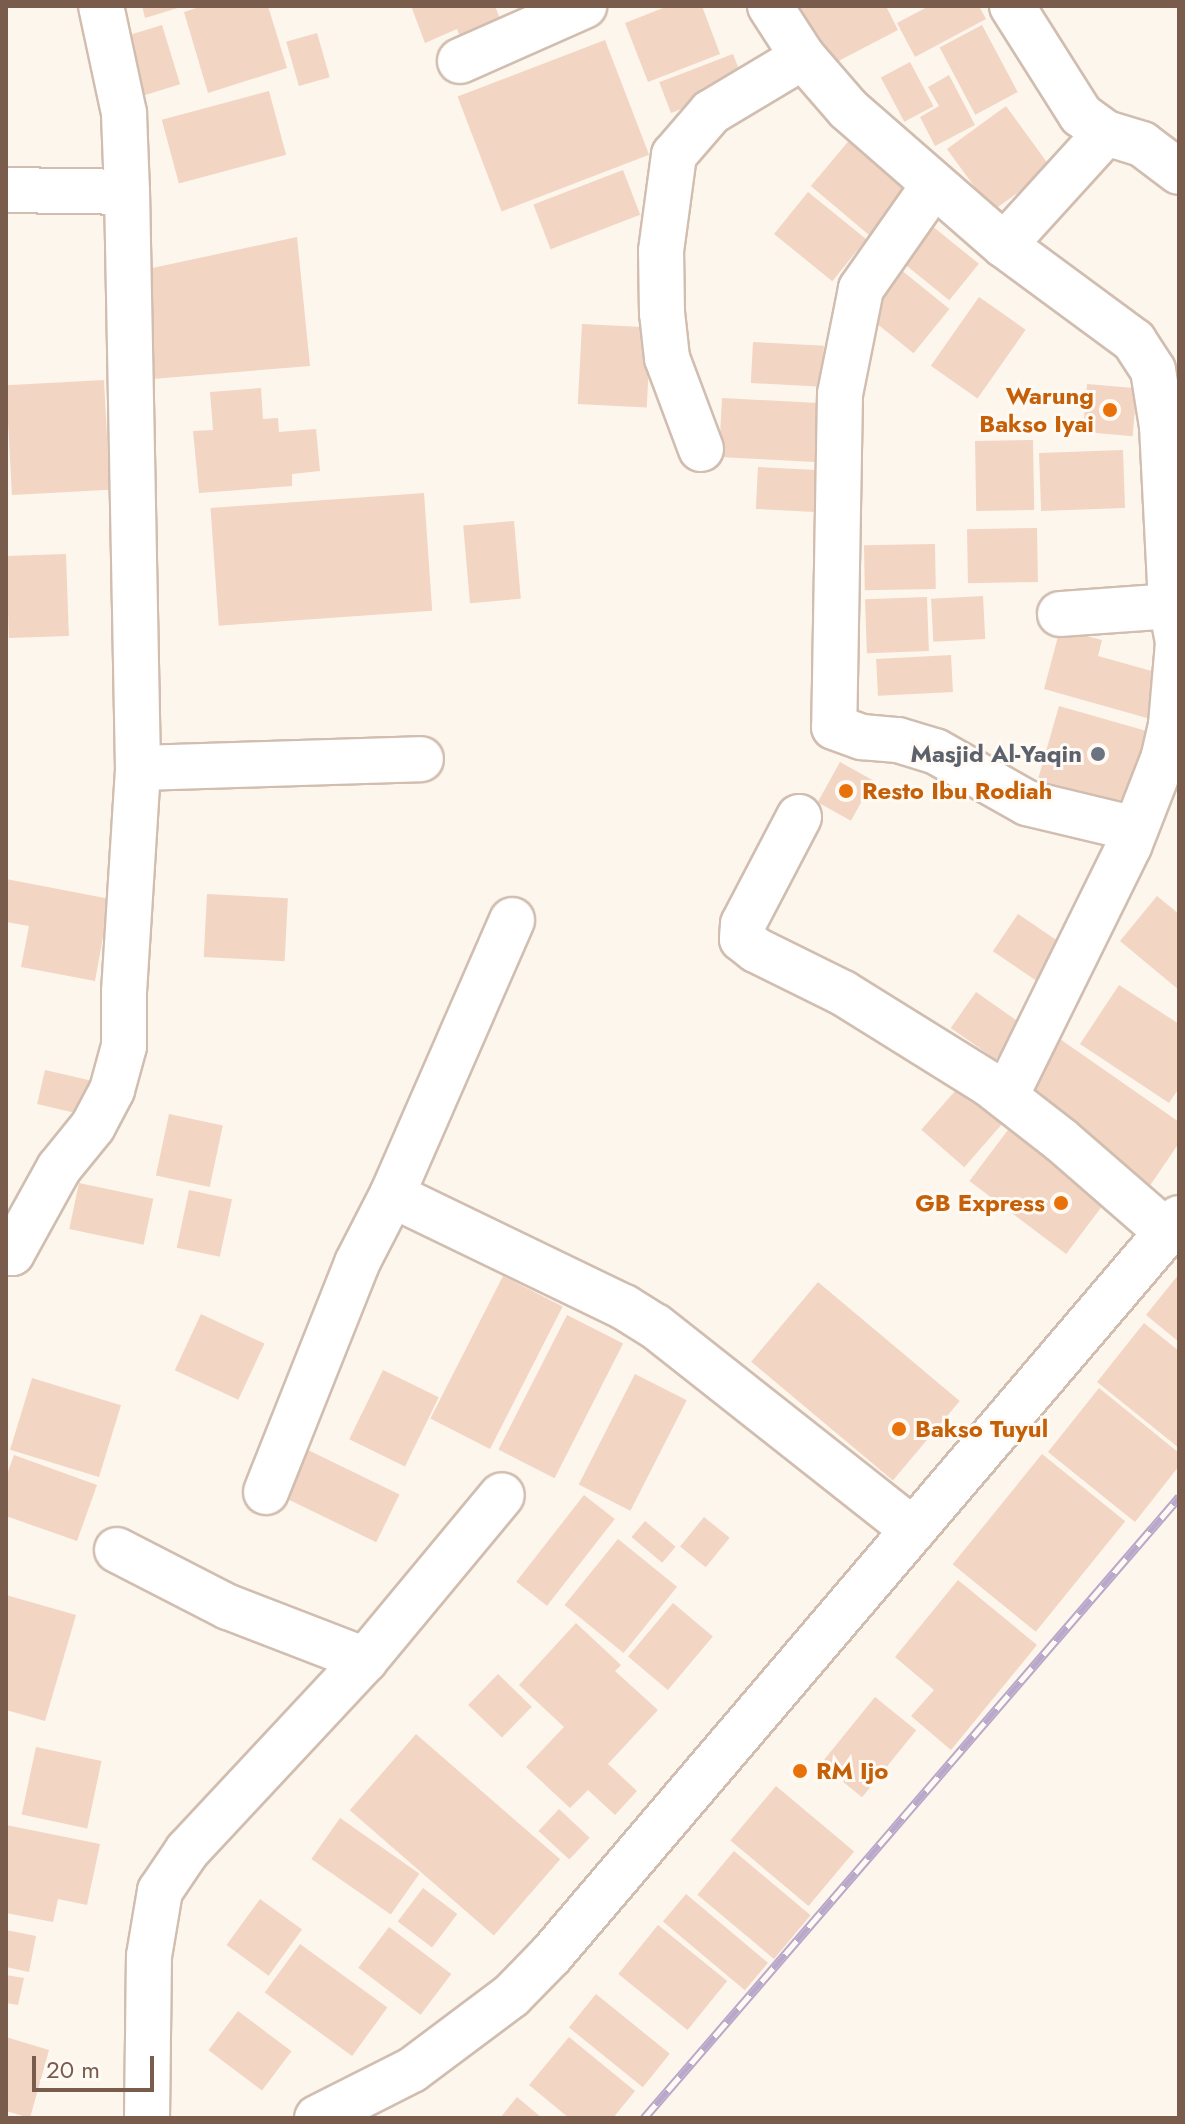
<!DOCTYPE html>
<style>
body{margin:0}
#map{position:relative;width:1185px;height:2124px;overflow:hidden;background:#fdf6ec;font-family:Jost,sans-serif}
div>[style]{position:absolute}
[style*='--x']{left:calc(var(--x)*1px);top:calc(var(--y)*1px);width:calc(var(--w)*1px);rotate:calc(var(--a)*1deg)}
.building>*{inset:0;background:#f3d5c3;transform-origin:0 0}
.roads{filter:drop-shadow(2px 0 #d1beb0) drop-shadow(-2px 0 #d1beb0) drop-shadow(0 2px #d1beb0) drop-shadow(0 -2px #d1beb0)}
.minor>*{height:44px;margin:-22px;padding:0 22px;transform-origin:22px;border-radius:22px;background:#fff}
.tertiary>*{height:44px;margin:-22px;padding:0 22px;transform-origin:22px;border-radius:22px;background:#fff}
.rail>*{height:9px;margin-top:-4.5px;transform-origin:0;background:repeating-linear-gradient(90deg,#fffaf3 0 18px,#b9a8c9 0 36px);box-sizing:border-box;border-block:2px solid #b9a8c9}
.dots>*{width:22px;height:22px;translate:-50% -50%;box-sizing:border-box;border:4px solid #fffaf3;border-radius:50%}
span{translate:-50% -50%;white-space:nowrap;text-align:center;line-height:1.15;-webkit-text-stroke:6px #fffaf3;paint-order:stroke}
.food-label{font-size:24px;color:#c56008;font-weight:700}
.right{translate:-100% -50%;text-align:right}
.left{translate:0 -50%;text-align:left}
.worship-label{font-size:24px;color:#5b616d;font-weight:700}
.frame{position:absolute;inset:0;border:8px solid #7a5c4d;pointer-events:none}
.scale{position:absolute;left:32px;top:2056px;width:122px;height:36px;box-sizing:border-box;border:4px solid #7a5c4d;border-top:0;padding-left:10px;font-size:24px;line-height:28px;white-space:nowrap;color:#7a5c4d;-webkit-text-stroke:6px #fffaf3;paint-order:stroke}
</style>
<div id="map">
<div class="building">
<i style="clip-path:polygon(142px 6px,181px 6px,181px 7px,145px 18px)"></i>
<i style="clip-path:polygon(202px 6px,268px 6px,287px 68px,208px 93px,184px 12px)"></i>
<i style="clip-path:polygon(411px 6px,495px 6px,507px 36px,466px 53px,457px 29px,425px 43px)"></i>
<i style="clip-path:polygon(668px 6px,702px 6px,720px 54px,648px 82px,625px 23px)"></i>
<i style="clip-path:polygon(793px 6px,886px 6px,898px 30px,825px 68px)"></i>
<i style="clip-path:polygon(929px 6px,979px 6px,986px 19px,915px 57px,897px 23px)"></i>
<i style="left:162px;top:25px;width:62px;height:40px;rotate:73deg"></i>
<i style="left:982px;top:25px;width:76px;height:48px;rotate:62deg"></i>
<i style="left:317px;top:33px;width:46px;height:32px;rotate:74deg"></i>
<i style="left:605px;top:40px;width:123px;height:158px;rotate:69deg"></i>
<i style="left:733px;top:54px;width:33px;height:79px;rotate:69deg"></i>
<i style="left:910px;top:62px;width:50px;height:33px;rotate:62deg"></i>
<i style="clip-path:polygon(949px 75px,975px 125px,935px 146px,920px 117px,939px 106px,928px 87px)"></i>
<i style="left:269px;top:91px;width:66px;height:111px;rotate:75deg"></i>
<i style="left:1006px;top:106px;width:77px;height:73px;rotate:54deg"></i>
<i style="left:852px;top:137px;width:83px;height:64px;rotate:40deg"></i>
<i style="left:623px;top:170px;width:48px;height:96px;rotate:69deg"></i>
<i style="left:808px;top:192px;width:75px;height:54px;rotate:39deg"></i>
<i style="left:926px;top:221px;width:68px;height:47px;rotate:39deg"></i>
<i style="clip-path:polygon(297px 237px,310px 366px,152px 379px,143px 270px)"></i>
<i style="left:895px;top:265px;width:70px;height:57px;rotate:39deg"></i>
<i style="left:979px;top:297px;width:57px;height:84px;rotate:35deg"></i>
<i style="left:582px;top:324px;width:69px;height:80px;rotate:3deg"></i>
<i style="left:753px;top:342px;width:71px;height:41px;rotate:3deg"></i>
<i style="left:104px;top:380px;width:110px;height:98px;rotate:87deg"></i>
<i style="left:1087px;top:384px;width:50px;height:48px;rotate:5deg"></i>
<i style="clip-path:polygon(261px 388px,263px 419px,278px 418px,279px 432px,316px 429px,320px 471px,292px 474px,292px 486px,199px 493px,193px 431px,213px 430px,210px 392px)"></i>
<i style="left:722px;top:398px;width:101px;height:59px;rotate:3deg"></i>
<i style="left:1033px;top:440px;width:70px;height:58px;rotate:89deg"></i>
<i style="left:1123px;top:450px;width:58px;height:84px;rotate:88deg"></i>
<i style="left:758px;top:467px;width:68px;height:42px;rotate:3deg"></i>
<i style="left:424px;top:493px;width:118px;height:214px;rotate:86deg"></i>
<i style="left:514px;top:521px;width:78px;height:51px;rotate:85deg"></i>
<i style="left:1037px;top:528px;width:54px;height:70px;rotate:89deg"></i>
<i style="left:935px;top:544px;width:45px;height:71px;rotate:89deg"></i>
<i style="left:66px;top:554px;width:82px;height:60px;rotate:88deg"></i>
<i style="left:983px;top:596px;width:43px;height:52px;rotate:87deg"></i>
<i style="left:927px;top:597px;width:54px;height:62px;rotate:88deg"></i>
<i style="clip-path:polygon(1060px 629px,1102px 640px,1098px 656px,1173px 677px,1161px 722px,1044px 689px)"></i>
<i style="left:951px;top:655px;width:37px;height:75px;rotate:87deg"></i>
<i style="left:1059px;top:706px;width:102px;height:87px;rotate:16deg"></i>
<i style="left:840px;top:762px;width:38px;height:46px;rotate:29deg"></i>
<i style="clip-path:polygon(6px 879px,110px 899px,95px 981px,21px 967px,29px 926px,6px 922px)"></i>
<i style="left:207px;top:894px;width:81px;height:63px;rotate:3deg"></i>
<i style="clip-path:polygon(1157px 896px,1179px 914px,1179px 990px,1120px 941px)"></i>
<i style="left:1018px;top:914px;width:53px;height:45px;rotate:34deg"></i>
<i style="clip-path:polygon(1119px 985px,1179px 1024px,1179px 1088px,1169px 1103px,1080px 1044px)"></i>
<i style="left:976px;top:992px;width:55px;height:44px;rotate:35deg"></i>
<i style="clip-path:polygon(1060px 1039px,1179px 1122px,1179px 1143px,1149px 1187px,1020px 1097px)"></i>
<i style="left:45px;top:1070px;width:49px;height:35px;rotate:13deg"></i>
<i style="left:962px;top:1083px;width:57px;height:62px;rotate:41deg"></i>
<i style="left:169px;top:1114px;width:55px;height:63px;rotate:12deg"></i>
<i style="left:1014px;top:1122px;width:121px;height:74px;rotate:37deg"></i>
<i style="left:79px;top:1183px;width:76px;height:47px;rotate:12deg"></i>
<i style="left:189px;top:1190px;width:44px;height:59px;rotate:12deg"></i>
<i style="clip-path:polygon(1179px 1274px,1179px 1342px,1146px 1315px)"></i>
<i style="left:503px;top:1276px;width:67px;height:160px;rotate:27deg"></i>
<i style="left:818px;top:1282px;width:185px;height:104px;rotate:40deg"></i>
<i style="left:201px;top:1314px;width:70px;height:62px;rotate:25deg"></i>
<i style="left:567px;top:1315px;width:63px;height:151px;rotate:27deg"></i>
<i style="clip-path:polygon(1144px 1323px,1179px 1351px,1179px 1448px,1097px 1382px)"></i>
<i style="left:383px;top:1370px;width:62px;height:77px;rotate:26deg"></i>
<i style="left:635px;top:1374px;width:58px;height:124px;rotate:27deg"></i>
<i style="left:32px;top:1378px;width:93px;height:75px;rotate:17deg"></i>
<i style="clip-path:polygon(1099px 1388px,1179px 1453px,1179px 1466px,1135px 1522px,1048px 1452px)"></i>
<i style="left:306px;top:1449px;width:104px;height:53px;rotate:26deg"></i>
<i style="left:1042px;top:1454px;width:107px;height:142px;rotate:39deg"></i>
<i style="clip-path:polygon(14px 1455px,97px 1485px,77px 1541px,6px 1516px,6px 1477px)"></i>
<i style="left:584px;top:1495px;width:39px;height:110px;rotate:38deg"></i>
<i style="left:704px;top:1517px;width:33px;height:38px;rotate:39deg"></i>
<i style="left:645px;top:1521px;width:40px;height:21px;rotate:40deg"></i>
<i style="left:618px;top:1539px;width:76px;height:85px;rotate:39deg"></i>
<i style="clip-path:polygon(958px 1580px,1037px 1645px,951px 1750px,911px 1716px,934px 1690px,895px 1657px)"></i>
<i style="clip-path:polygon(6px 1595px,76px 1615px,45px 1721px,6px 1710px)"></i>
<i style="left:673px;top:1603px;width:52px;height:70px;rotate:40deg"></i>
<i style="clip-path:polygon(576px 1623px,621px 1665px,615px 1671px,658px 1710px,608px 1764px,637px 1791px,615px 1815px,588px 1790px,570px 1808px,526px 1767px,564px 1727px,519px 1685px)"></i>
<i style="left:498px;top:1674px;width:47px;height:43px;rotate:44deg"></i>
<i style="left:875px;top:1697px;width:53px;height:86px;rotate:39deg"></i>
<i style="left:416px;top:1734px;width:191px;height:101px;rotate:41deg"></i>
<i style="left:36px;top:1747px;width:67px;height:69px;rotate:12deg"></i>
<i style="left:776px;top:1786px;width:102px;height:71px;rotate:40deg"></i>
<i style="left:559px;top:1809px;width:42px;height:30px;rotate:43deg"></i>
<i style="left:340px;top:1818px;width:97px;height:50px;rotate:35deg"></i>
<i style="clip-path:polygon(6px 1825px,100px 1844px,87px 1905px,58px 1899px,53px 1922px,6px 1913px)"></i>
<i style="left:734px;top:1851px;width:100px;height:57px;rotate:40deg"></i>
<i style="left:423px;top:1888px;width:43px;height:42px;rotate:37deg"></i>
<i style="left:686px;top:1894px;width:107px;height:36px;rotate:40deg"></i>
<i style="left:260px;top:1899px;width:52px;height:57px;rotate:36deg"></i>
<i style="left:658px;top:1925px;width:89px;height:63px;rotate:39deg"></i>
<i style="left:389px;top:1927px;width:78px;height:51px;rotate:37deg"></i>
<i style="clip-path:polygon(6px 1930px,36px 1936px,29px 1972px,6px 1967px)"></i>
<i style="left:300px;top:1944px;width:108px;height:60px;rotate:36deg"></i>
<i style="clip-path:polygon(6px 1975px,24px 1978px,18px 2005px,6px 2003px)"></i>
<i style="left:596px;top:1994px;width:95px;height:43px;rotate:39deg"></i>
<i style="left:238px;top:2011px;width:67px;height:49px;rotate:37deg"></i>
<i style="clip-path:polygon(6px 2037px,49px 2050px,30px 2118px,6px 2111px)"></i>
<i style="clip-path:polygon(569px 2037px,635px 2091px,613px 2118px,569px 2118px,529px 2085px)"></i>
<i style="clip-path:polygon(517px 2097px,542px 2118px,500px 2118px)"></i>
</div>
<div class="roads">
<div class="minor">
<i style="--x:770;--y:6;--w:61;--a:57.1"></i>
<i style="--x:803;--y:57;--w:69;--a:49.1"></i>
<i style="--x:848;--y:109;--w:207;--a:41.1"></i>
<i style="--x:1004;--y:245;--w:162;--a:36.4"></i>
<i style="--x:1134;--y:341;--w:35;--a:57"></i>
<i style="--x:1153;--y:370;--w:57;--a:80.9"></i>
<i style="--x:1162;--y:426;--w:180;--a:87.1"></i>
<i style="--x:1171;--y:606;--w:38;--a:79"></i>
<i style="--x:1178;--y:643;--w:82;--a:94.9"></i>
<i style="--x:1171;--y:725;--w:35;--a:103"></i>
<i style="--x:1163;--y:759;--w:93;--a:111.3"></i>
<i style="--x:1129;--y:846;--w:279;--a:116.2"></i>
<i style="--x:1012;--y:6;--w:129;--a:57.7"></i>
<i style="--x:1081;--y:115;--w:31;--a:36"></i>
<i style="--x:1106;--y:133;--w:38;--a:17"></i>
<i style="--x:1142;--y:144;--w:46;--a:37.1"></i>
<i style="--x:460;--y:61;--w:136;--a:-23.9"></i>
<i style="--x:933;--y:186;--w:126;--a:125"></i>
<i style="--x:861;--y:289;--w:107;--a:101.3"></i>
<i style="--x:840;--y:394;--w:333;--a:91"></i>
<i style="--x:834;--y:727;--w:30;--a:20"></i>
<i style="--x:862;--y:737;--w:36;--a:5"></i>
<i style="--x:898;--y:740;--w:39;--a:17"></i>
<i style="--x:935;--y:751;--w:106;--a:29.5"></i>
<i style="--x:1027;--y:803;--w:111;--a:13.5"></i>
<i style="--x:6;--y:190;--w:121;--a:0.9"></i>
<i style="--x:1004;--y:245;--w:151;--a:-47.7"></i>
<i style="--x:701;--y:449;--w:97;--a:-110.5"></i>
<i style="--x:667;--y:358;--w:45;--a:-96.3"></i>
<i style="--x:662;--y:313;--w:62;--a:-90.9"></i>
<i style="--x:661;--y:251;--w:97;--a:-82.3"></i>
<i style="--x:674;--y:155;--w:57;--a:-49.3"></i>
<i style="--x:711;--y:112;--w:107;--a:-30.9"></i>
<i style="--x:1060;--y:614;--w:111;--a:-4.1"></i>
<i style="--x:138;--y:768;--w:283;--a:-1.8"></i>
<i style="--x:799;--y:817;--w:121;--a:117.6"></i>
<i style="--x:743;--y:924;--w:15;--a:94"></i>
<i style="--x:742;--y:939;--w:18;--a:38"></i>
<i style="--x:756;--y:950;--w:97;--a:26.3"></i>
<i style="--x:843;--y:993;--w:172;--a:31.9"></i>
<i style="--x:989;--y:1084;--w:91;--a:37.9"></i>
<i style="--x:1061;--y:1140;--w:140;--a:41"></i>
<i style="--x:392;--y:1195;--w:300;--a:-66.4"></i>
<i style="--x:6;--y:1253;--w:6;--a:0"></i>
<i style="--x:12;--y:1253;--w:97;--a:-61.1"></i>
<i style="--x:59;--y:1168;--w:54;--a:-51"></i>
<i style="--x:93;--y:1126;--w:41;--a:-62.2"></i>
<i style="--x:112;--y:1090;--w:46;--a:-74.7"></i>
<i style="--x:124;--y:1046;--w:54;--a:-90"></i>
<i style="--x:124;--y:992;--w:224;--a:-86.4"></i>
<i style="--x:138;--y:768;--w:576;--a:-91.09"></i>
<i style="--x:127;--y:192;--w:79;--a:-92.2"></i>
<i style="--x:124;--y:113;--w:109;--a:-102.1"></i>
<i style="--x:266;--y:1492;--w:246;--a:-68.3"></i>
<i style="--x:357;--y:1263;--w:76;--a:-62.8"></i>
<i style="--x:392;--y:1195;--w:258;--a:25.8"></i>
<i style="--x:624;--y:1307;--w:36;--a:32"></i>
<i style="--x:655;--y:1326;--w:329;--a:38.3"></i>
<i style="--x:117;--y:1550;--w:125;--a:27.2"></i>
<i style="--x:228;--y:1607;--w:147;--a:21.1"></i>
<i style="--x:147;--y:2118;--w:162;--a:-89.3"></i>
<i style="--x:149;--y:1956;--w:66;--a:-80.4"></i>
<i style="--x:160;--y:1891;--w:48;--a:-56"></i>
<i style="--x:187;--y:1851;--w:261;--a:-47"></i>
<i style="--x:365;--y:1660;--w:214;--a:-50.3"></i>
</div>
<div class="tertiary">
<i style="--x:317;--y:2118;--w:106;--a:-26.8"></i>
<i style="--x:412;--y:2070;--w:124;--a:-36.8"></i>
<i style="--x:511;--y:1996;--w:57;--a:-45.7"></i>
<i style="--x:551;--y:1955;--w:968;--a:-49.57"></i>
</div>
</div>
<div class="rail">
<i style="--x:644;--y:2118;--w:820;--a:-49.25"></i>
</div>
<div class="dots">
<i style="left:1110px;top:410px;background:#e8710a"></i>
<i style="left:1098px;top:754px;background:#6b7280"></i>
<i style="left:846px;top:791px;background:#e8710a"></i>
<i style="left:1061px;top:1203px;background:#e8710a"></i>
<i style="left:899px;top:1429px;background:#e8710a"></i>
<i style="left:800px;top:1771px;background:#e8710a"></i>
</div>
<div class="food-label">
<span class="right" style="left:1094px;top:410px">Warung<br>Bakso Iyai</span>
<span class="left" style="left:862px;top:791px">Resto Ibu Rodiah</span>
<span class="right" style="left:1045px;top:1203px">GB Express</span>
<span class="left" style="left:915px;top:1429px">Bakso Tuyul</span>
<span class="left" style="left:816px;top:1771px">RM Ijo</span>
</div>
<div class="worship-label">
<span class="right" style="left:1082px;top:754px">Masjid Al-Yaqin</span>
</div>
<div class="frame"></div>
<div class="scale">20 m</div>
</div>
